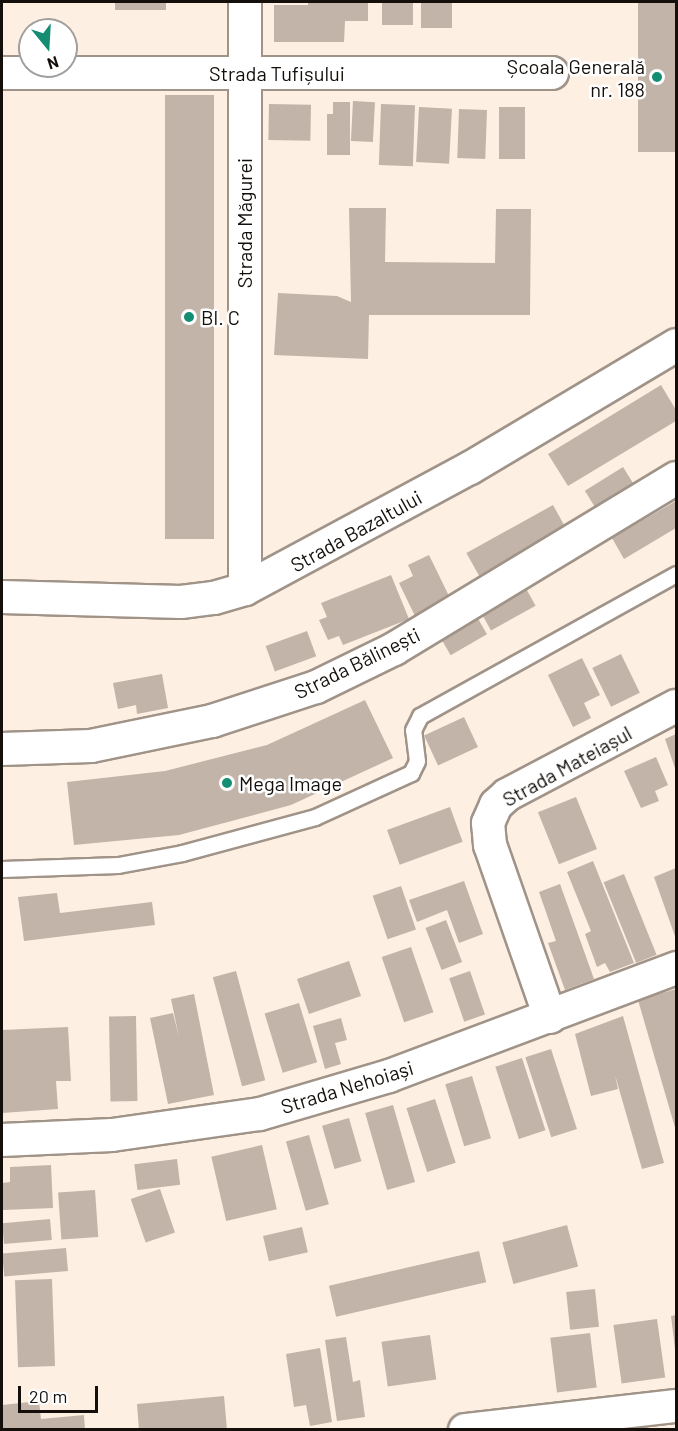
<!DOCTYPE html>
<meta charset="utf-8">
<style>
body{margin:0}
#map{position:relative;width:678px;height:1431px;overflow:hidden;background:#feefe3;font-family:Barlow,sans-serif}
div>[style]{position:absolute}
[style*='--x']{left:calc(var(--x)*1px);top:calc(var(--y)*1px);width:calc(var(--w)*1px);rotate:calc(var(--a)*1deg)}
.building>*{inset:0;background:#c2b4a8;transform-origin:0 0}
.roads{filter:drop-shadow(2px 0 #a09388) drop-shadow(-2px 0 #a09388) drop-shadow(0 2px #a09388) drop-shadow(0 -2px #a09388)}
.lane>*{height:15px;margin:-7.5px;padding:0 7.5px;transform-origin:7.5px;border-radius:7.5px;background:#fff}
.street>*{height:32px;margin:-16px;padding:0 16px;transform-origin:16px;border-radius:16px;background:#fff}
.dots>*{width:16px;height:16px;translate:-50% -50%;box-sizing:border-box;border:3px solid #fff;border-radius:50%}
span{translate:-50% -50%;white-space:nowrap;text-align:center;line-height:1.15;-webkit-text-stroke:5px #fff;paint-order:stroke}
.poi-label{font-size:20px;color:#140f0b}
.right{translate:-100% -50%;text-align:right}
.left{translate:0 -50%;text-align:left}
.street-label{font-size:20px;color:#140f0b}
.frame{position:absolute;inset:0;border:3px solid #140f0b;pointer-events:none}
.north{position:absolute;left:18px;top:18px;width:60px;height:60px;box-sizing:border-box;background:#fff;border:2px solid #a19f9d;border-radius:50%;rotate:162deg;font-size:16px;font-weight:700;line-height:24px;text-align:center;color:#140f0b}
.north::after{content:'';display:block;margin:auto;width:21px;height:27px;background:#138e73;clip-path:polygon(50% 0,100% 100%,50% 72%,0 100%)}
.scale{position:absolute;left:18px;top:1386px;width:80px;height:27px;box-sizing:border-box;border:3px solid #140f0b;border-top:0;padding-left:8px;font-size:18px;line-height:21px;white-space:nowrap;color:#140f0b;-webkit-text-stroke:4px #fff;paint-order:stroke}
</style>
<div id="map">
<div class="building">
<i style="left:115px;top:2px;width:51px;height:8px"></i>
<i style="clip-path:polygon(308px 2px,368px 2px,368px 21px,345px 21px,344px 42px,274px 42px,274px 5px,308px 5px)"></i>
<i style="left:382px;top:2px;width:31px;height:23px"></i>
<i style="left:421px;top:2px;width:31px;height:26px"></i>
<i style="left:638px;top:2px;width:38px;height:150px"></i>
<i style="left:165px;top:95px;width:49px;height:444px"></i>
<i style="left:353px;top:101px;width:22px;height:40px;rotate:3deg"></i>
<i style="clip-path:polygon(333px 102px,350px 102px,350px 155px,327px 155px,327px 114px,333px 114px)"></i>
<i style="left:269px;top:104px;width:42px;height:36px;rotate:1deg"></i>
<i style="left:381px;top:104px;width:34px;height:61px;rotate:2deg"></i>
<i style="left:419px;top:107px;width:33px;height:55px;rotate:3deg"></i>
<i style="left:499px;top:107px;width:26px;height:52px"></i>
<i style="left:459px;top:109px;width:28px;height:49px;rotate:2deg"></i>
<i style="clip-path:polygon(349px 208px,386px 208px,385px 262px,495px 263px,496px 209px,531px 209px,530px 315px,369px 315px,368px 359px,274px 355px,278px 293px,337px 296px,351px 302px)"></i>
<i style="clip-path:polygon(661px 385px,676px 410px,676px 421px,568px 486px,548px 454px)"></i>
<i style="left:623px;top:467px;width:28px;height:45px;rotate:58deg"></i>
<i style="clip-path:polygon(676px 501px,676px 528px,624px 559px,612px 538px)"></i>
<i style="left:553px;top:505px;width:31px;height:99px;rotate:61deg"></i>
<i style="clip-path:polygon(429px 555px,450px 598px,415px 616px,399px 583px,413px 576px,408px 565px)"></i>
<i style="clip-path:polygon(391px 575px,409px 619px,343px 645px,339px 636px,328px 640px,319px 620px,327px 617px,321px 603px)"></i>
<i style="left:523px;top:583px;width:26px;height:51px;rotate:61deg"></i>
<i style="left:473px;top:610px;width:28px;height:42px;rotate:60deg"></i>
<i style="left:307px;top:631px;width:27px;height:44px;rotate:70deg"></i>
<i style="left:621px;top:654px;width:43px;height:32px;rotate:64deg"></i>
<i style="clip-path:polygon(582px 658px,600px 695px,584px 703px,591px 718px,573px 727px,548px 675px)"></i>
<i style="clip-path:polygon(162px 674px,168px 708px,137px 714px,136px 705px,118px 709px,113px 683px)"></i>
<i style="clip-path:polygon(365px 700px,393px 758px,291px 805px,179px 835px,74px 845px,67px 782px,165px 771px,267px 745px)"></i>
<i style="left:464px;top:717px;width:33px;height:44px;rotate:65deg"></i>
<i style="clip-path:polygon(676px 734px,676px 771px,665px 739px)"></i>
<i style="clip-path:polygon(656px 757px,668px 785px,655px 791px,659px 801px,641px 808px,624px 771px)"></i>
<i style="left:576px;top:797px;width:56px;height:41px;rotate:68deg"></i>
<i style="left:450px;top:807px;width:37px;height:67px;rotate:70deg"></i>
<i style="clip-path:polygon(593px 861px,634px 963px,610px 972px,605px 963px,597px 967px,585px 934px,591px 931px,567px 872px)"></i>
<i style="clip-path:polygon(676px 868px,676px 939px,654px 877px)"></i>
<i style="left:624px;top:874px;width:87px;height:22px;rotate:68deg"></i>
<i style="clip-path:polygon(464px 881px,483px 934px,459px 943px,447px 910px,417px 922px,409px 900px)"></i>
<i style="clip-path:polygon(560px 884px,594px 979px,565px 990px,548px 943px,556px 941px,539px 892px)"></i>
<i style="left:401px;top:886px;width:46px;height:30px;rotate:71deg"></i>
<i style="clip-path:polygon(57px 893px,60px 913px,152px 902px,155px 925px,24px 941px,18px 897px)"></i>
<i style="left:446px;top:920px;width:45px;height:22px;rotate:69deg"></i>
<i style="left:411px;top:947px;width:69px;height:31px;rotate:71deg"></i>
<i style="left:349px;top:961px;width:37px;height:55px;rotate:71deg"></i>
<i style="left:236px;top:971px;width:113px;height:24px;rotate:75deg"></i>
<i style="left:470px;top:971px;width:46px;height:22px;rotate:71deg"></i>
<i style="clip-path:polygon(676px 989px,676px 1131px,638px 1000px)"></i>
<i style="clip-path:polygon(194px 994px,214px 1095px,168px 1104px,150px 1018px,173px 1013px,179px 1037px,171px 999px)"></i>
<i style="left:299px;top:1003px;width:62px;height:36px;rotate:73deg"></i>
<i style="left:136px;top:1016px;width:85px;height:27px;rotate:89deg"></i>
<i style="clip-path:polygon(623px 1016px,664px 1163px,642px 1169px,615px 1075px,618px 1089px,591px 1096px,575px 1034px)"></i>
<i style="clip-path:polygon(341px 1018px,347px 1040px,335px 1043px,341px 1064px,325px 1069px,313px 1026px)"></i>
<i style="clip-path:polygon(68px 1027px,71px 1081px,56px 1081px,58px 1109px,2px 1113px,2px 1030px)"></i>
<i style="left:551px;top:1049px;width:84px;height:27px;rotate:72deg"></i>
<i style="left:522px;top:1058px;width:76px;height:28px;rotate:72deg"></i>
<i style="left:472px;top:1076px;width:65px;height:28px;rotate:73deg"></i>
<i style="left:435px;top:1099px;width:67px;height:30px;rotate:72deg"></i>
<i style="left:393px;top:1105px;width:80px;height:29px;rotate:74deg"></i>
<i style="left:349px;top:1118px;width:45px;height:28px;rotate:74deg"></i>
<i style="left:309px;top:1135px;width:72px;height:24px;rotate:74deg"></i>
<i style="left:262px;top:1145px;width:66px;height:52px;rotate:77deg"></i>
<i style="left:177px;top:1159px;width:26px;height:43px;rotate:83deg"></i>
<i style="clip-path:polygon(51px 1165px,53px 1208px,3px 1210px,2px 1183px,10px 1182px,10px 1167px)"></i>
<i style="left:160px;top:1189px;width:46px;height:31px;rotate:71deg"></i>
<i style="left:95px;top:1190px;width:47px;height:37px;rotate:86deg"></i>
<i style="left:50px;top:1219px;width:21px;height:48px;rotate:85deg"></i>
<i style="left:567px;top:1225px;width:43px;height:67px;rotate:75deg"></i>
<i style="left:302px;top:1227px;width:26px;height:40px;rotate:77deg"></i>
<i style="left:66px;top:1248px;width:23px;height:64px;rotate:85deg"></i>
<i style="left:479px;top:1251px;width:32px;height:154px;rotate:77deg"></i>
<i style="left:52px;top:1279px;width:87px;height:37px;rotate:88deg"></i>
<i style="left:595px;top:1289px;width:38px;height:29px;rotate:84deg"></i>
<i style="clip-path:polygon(676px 1315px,676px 1349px,675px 1349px,671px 1316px)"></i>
<i style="left:657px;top:1319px;width:59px;height:44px;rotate:82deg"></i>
<i style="left:590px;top:1333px;width:55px;height:40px;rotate:83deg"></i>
<i style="left:430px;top:1335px;width:45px;height:49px;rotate:82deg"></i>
<i style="clip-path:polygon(346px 1337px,353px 1382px,360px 1380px,365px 1417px,337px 1421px,325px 1340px)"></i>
<i style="clip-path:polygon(320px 1348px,332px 1422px,310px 1426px,306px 1405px,294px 1407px,286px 1354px)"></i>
<i style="clip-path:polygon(224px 1396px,227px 1430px,139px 1430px,137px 1404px)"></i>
<i style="clip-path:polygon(39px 1401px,41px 1419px,84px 1415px,85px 1430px,2px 1430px,2px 1405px)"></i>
</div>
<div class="roads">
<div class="lane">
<i style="--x:2;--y:869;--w:116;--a:-2"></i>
<i style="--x:118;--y:865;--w:65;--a:-10.6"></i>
<i style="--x:182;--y:853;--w:138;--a:-15.1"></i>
<i style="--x:315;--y:817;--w:106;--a:-24.6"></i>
<i style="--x:411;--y:773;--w:13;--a:-63"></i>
<i style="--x:417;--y:761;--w:31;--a:-97"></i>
<i style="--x:413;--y:730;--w:16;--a:-63"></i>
<i style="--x:420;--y:716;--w:293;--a:-29"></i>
</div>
<div class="street">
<i style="--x:245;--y:2;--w:587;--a:90"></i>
<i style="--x:2;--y:73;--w:550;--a:0"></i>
<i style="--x:2;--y:597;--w:179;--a:1.6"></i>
<i style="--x:181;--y:602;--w:33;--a:-7"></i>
<i style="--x:214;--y:598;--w:32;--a:-16"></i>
<i style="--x:245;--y:589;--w:255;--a:-28.3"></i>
<i style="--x:470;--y:468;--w:240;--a:-30.8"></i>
<i style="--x:2;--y:749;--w:89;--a:-1.9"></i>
<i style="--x:91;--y:746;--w:124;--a:-11.7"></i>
<i style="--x:212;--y:721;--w:109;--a:-18.1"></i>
<i style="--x:316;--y:687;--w:87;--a:-26"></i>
<i style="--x:394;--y:649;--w:330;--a:-31.2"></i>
<i style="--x:550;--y:1017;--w:182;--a:-109.2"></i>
<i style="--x:490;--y:845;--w:22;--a:-95"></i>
<i style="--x:488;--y:823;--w:20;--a:-66"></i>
<i style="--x:496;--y:805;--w:15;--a:-42"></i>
<i style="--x:507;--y:795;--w:191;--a:-27.8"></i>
<i style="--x:2;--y:1140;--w:110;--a:-2.6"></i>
<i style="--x:112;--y:1135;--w:149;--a:-8.1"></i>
<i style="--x:260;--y:1114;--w:134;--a:-16.4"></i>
<i style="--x:389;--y:1076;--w:307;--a:-20.6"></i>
<i style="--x:465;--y:1430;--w:212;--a:-6.5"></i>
</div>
</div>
<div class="dots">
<i style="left:657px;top:77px;background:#138e73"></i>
<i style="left:189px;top:317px;background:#138e73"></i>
<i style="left:227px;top:783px;background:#138e73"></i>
</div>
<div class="poi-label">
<span class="right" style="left:645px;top:78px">Școala Generală<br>nr. 188</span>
<span class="left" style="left:201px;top:317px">Bl. C</span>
<span class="left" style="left:239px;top:783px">Mega Image</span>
</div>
<div class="street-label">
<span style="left:277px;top:73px">Strada Tufișului</span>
<span style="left:244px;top:223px;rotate:-90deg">Strada Măgurei</span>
<span style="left:356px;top:531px;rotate:-29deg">Strada Bazaltului</span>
<span style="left:357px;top:663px;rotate:-26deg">Strada Bălinești</span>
<span style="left:567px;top:766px;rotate:-29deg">Strada Mateiașul</span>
<span style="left:347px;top:1087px;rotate:-17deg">Strada Nehoiași</span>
</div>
<div class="frame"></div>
<div class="north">N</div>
<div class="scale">20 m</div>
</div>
